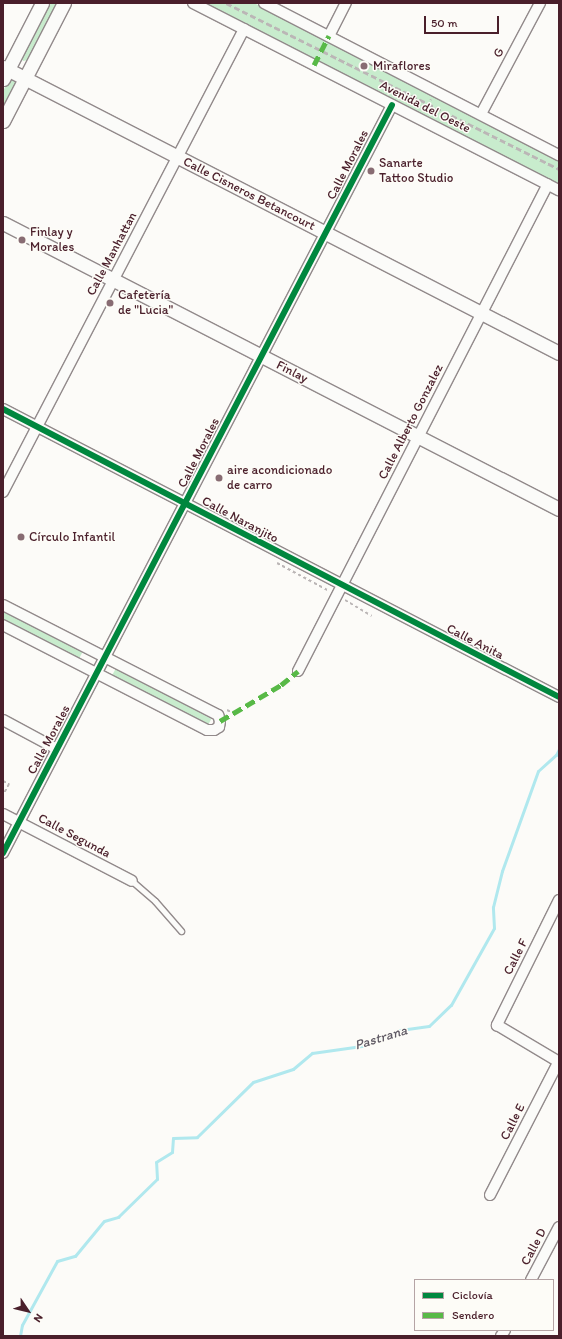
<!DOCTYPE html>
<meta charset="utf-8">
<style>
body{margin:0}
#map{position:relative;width:562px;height:1339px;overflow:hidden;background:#fcfbf8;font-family:Itim,sans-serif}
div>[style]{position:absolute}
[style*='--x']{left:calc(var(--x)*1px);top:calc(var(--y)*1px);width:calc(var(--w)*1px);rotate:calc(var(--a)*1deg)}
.green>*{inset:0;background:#c8eccd;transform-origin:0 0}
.stream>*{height:3px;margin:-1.5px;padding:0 1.5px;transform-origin:1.5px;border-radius:1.5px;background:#b0e8ee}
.path>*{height:2px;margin-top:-1px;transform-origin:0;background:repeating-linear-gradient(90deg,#bbb6b6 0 3px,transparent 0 6px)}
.roads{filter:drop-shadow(1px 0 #928a8b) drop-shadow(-1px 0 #928a8b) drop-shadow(0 1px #928a8b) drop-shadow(0 -1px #928a8b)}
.service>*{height:5px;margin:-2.5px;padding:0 2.5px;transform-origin:2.5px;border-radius:2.5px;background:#fbfbf9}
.minor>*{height:10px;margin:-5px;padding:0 5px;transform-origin:5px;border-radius:5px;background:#fbfbf9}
.tertiary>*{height:13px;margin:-6.5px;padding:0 6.5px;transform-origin:6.5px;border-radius:6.5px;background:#fbfbf9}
.rail>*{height:3px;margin-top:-1.5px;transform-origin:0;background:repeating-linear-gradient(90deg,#bbb6b6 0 6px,transparent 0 9px)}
.quiet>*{height:5px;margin-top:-2.5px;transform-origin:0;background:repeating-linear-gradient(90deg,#58b947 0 10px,transparent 0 15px)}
.cycleway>*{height:6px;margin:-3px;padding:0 3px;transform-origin:3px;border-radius:3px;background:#00873e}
.dots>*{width:11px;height:11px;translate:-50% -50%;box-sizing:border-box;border:2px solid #fdfcf7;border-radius:50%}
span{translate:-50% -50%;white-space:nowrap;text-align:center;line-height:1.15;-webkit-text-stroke:3px #fdfcf7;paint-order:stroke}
.street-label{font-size:13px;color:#4a1f2b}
.poi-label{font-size:13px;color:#4a1f2b}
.left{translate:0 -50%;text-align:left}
.water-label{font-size:14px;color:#5f5964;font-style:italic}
.frame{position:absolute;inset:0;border:4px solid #4a1f2b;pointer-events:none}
.legend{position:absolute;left:414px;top:1279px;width:140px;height:52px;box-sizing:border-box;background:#fdfcf7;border:1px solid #b5a4a5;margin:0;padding:5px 7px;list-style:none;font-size:12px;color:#4a1f2b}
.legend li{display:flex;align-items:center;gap:8px;height:20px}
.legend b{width:20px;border:1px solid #b5a4a5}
.north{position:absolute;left:8px;top:1291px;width:40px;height:40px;-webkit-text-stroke:3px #fdfcf7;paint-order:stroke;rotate:125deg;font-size:11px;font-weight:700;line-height:16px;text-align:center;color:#4a1f2b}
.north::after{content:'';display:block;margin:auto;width:14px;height:18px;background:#4a1f2b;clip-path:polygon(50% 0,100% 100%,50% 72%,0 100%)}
.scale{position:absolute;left:424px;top:16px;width:75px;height:18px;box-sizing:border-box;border:2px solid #4a1f2b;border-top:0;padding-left:5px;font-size:12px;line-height:14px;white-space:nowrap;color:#4a1f2b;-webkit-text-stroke:3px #fdfcf7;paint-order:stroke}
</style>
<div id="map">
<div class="green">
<i style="clip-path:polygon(49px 3px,58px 3px,29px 60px,23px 61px,21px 57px)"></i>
<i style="clip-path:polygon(205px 3px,254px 3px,559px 157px,559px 185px)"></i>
<i style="clip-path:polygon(12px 77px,18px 80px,3px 112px,3px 91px,10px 78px)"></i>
<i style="left:3px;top:610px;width:90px;height:10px;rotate:28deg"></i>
<i style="left:116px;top:668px;width:108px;height:9px;rotate:28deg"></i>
</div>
<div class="stream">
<i style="--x:20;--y:1336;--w:11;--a:-80"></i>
<i style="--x:22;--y:1325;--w:73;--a:-61.3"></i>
<i style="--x:57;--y:1261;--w:19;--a:-16"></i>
<i style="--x:75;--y:1256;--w:45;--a:-50.4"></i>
<i style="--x:104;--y:1221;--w:15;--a:-16"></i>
<i style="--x:118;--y:1217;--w:54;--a:-44.3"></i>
<i style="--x:157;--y:1179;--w:17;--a:-93"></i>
<i style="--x:156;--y:1162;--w:19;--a:-32"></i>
<i style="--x:172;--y:1152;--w:14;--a:-86"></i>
<i style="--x:173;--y:1138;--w:24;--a:-2"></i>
<i style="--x:197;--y:1137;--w:78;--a:-44.5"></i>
<i style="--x:253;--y:1082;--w:42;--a:-18"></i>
<i style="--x:293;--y:1069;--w:25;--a:-40"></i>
<i style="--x:312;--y:1053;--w:50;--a:-8"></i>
<i style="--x:362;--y:1046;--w:41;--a:-22.8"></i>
<i style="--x:400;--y:1030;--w:29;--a:-8"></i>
<i style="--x:429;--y:1026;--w:30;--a:-44"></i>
<i style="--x:451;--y:1005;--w:88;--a:-60.8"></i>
<i style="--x:494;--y:928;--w:21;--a:-93"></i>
<i style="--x:493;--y:907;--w:37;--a:-76"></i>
<i style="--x:502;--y:871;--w:106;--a:-70.2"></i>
<i style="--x:538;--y:771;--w:24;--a:-42"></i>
<i style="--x:556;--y:755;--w:7;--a:-63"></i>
</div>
<div class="path">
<i style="--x:425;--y:111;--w:13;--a:-63"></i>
<i style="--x:277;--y:563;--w:59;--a:28.3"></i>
<i style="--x:345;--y:600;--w:31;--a:31"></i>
<i style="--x:227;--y:710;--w:7;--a:27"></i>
<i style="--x:3;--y:781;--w:7;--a:27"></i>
<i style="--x:9;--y:784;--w:13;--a:119"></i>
</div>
<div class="roads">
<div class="service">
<i style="--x:132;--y:881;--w:30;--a:41"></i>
<i style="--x:155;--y:901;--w:40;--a:49"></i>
</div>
<div class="minor">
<i style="--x:193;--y:3;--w:411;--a:27.1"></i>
<i style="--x:264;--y:3;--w:332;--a:27.3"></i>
<i style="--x:329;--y:36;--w:37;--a:-63"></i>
<i style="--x:481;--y:114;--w:126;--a:-62"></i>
<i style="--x:3;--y:409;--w:626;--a:27.38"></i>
<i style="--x:3;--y:492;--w:522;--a:-62.5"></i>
<i style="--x:3;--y:605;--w:242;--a:27.1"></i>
<i style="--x:218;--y:715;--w:6;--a:72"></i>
<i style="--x:220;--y:721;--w:6;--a:99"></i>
<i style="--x:219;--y:727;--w:6;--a:149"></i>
<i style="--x:214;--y:730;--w:7;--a:180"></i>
<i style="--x:207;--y:730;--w:229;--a:-152.8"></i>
<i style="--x:298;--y:671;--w:547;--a:-62.83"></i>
<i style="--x:3;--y:720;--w:61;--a:28.2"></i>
<i style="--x:3;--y:814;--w:145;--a:27.4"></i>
<i style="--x:3;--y:853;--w:843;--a:-62.52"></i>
<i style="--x:559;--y:900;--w:140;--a:116.4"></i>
<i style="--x:497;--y:1025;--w:72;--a:30.8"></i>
<i style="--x:490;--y:1195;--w:151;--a:-62.8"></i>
<i style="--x:531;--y:1280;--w:60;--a:-62.2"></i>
<i style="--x:501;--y:1336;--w:7;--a:-56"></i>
</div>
<div class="tertiary">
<i style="--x:3;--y:67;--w:625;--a:27.22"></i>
<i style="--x:3;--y:79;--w:85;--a:-62.8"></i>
<i style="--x:3;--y:121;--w:133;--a:-62.7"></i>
<i style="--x:3;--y:223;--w:625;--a:27.22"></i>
</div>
</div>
<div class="rail">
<i style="--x:226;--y:3;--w:372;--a:26.5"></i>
</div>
<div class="quiet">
<i style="--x:314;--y:65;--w:33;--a:-63"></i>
<i style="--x:220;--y:721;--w:71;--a:-30.5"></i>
<i style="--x:281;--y:685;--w:22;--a:-39"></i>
</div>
<div class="cycleway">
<i style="--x:3;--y:409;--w:626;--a:27.38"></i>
<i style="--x:3;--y:853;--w:843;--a:-62.52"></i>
</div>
<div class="dots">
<i style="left:364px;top:66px;background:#886c73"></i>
<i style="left:371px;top:171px;background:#886c73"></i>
<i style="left:22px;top:240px;background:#886c73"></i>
<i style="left:110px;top:303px;background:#886c73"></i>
<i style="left:219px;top:478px;background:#886c73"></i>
<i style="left:21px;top:537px;background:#886c73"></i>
</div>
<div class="street-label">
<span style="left:499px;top:53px;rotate:-62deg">G</span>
<span style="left:425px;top:107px;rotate:27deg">Avenida del Oeste</span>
<span style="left:348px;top:165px;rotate:-63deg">Calle Morales</span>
<span style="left:249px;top:194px;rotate:27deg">Calle Cisneros Betancourt</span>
<span style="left:112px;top:254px;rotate:-62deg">Calle Manhattan</span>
<span style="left:292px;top:372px;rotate:27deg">Finlay</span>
<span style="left:411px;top:422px;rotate:-63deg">Calle Alberto Gonzalez</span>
<span style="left:199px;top:453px;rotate:-63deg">Calle Morales</span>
<span style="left:240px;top:520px;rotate:28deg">Calle Naranjito</span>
<span style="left:475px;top:642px;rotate:27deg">Calle Anita</span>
<span style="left:49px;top:740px;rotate:-62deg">Calle Morales</span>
<span style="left:74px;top:836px;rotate:28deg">Calle Segunda</span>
<span style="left:516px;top:957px;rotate:-63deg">Calle F</span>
<span style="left:513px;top:1122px;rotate:-63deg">Calle E</span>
<span style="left:534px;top:1247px;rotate:-62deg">Calle D</span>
</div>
<div class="poi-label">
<span class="left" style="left:373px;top:66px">Miraflores</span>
<span class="left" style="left:379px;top:171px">Sanarte<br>Tattoo Studio</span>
<span class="left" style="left:30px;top:240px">Finlay y<br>Morales</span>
<span class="left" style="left:118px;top:303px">Cafetería<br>de "Lucia"</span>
<span class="left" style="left:227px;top:478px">aire acondicionado<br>de carro</span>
<span class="left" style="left:29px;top:537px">Círculo Infantil</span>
</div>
<div class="water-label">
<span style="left:381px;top:1038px;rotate:-17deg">Pastrana</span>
</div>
<div class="frame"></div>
<ul class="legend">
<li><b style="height:5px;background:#00873e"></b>Ciclovía</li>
<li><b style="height:5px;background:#58b947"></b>Sendero</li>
</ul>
<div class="north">N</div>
<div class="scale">50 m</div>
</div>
